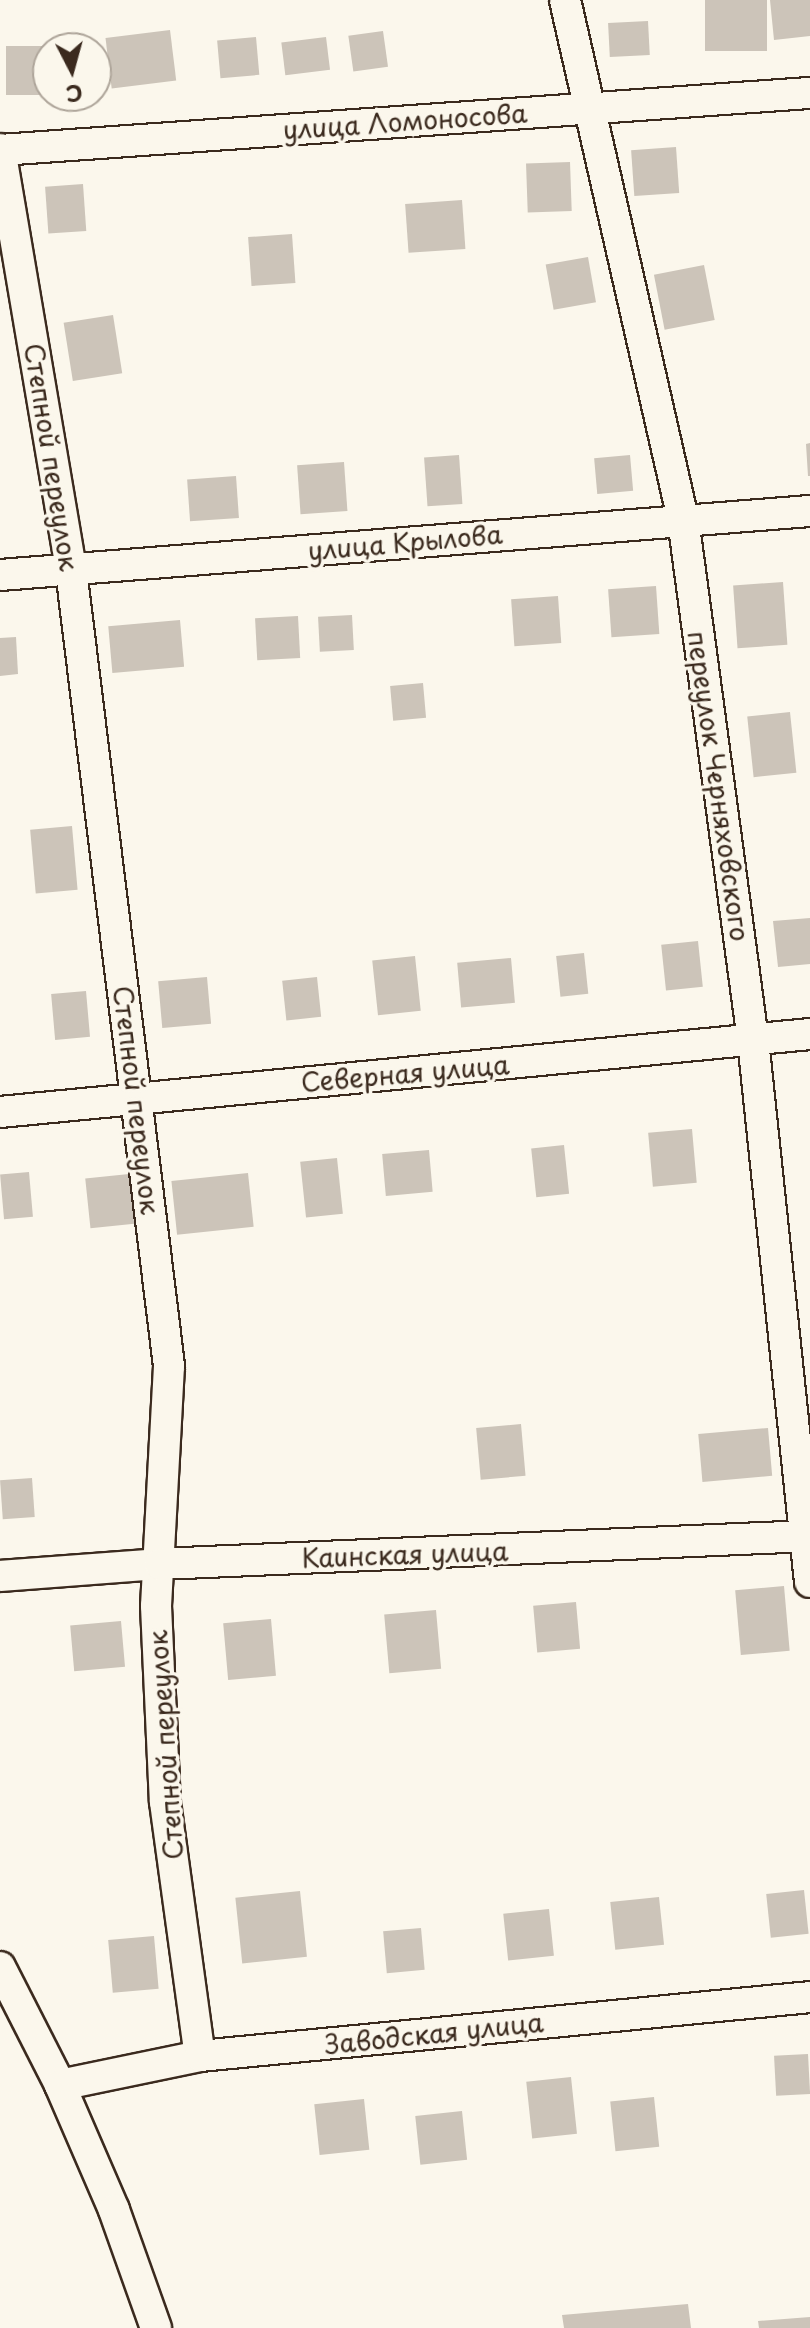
<!DOCTYPE html>
<meta charset="utf-8">
<style>
body{margin:0}
#map{position:relative;width:810px;height:2328px;overflow:hidden;background:#fbf7ec;font-family:"Playpen Sans",sans-serif}
div>[style]{position:absolute}
[style*='--x']{left:calc(var(--x)*1px);top:calc(var(--y)*1px);width:calc(var(--w)*1px);rotate:calc(var(--a)*1deg)}
.building>*{inset:0;background:#ccc4b9;transform-origin:0 0}
.roads{filter:drop-shadow(2px 0 #3b2a1e) drop-shadow(-2px 0 #3b2a1e) drop-shadow(0 2px #3b2a1e) drop-shadow(0 -2px #3b2a1e)}
.minor>*{height:30px;margin:-15px;padding:0 15px;transform-origin:15px;border-radius:15px;background:#fbf7ec}
span{translate:-50% -50%;white-space:nowrap;text-align:center;line-height:1.15;-webkit-text-stroke:7px #fbf7ec;paint-order:stroke}
.street-label{font-size:26px;color:#3b2a1e}
.north{position:absolute;left:32px;top:32px;width:80px;height:80px;box-sizing:border-box;background:#fbf7ec;border:2px solid #aea59a;border-radius:50%;rotate:174deg;font-size:22px;font-weight:700;line-height:32px;text-align:center;color:#3b2a1e}
.north::after{content:'';display:block;margin:auto;width:28px;height:36px;background:#3b2a1e;clip-path:polygon(50% 0,100% 100%,50% 72%,0 100%)}
</style>
<div id="map">
<div class="building">
<i style="left:705px;top:0;width:62px;height:51px"></i>
<i style="clip-path:polygon(770px 0,810px 0,810px 36px,774px 40px)"></i>
<i style="left:648px;top:21px;width:34px;height:40px;rotate:87deg"></i>
<i style="left:170px;top:30px;width:51px;height:65px;rotate:83deg"></i>
<i style="left:383px;top:31px;width:36px;height:35px;rotate:82deg"></i>
<i style="left:256px;top:37px;width:38px;height:39px;rotate:85deg"></i>
<i style="left:326px;top:37px;width:33px;height:45px;rotate:83deg"></i>
<i style="left:48px;top:46px;width:49px;height:42px;rotate:90deg"></i>
<i style="left:676px;top:147px;width:46px;height:45px;rotate:86deg"></i>
<i style="left:570px;top:162px;width:49px;height:44px;rotate:88deg"></i>
<i style="left:83px;top:184px;width:47px;height:38px;rotate:86deg"></i>
<i style="left:462px;top:200px;width:49px;height:57px;rotate:86deg"></i>
<i style="left:292px;top:234px;width:49px;height:44px;rotate:86deg"></i>
<i style="left:588px;top:257px;width:46px;height:43px;rotate:80deg"></i>
<i style="left:704px;top:265px;width:56px;height:51px;rotate:79deg"></i>
<i style="left:113px;top:315px;width:59px;height:50px;rotate:81deg"></i>
<i style="clip-path:polygon(810px 443px,810px 476px,808px 476px,806px 444px)"></i>
<i style="left:459px;top:455px;width:49px;height:35px;rotate:86deg"></i>
<i style="left:630px;top:455px;width:36px;height:36px;rotate:85deg"></i>
<i style="left:344px;top:462px;width:49px;height:47px;rotate:86deg"></i>
<i style="left:236px;top:476px;width:42px;height:49px;rotate:86deg"></i>
<i style="left:783px;top:582px;width:63px;height:50px;rotate:86deg"></i>
<i style="left:656px;top:586px;width:48px;height:48px;rotate:86deg"></i>
<i style="left:558px;top:596px;width:47px;height:47px;rotate:86deg"></i>
<i style="left:352px;top:615px;width:35px;height:34px;rotate:87deg"></i>
<i style="left:298px;top:616px;width:42px;height:43px;rotate:87deg"></i>
<i style="left:180px;top:620px;width:47px;height:72px;rotate:85deg"></i>
<i style="clip-path:polygon(16px 637px,18px 674px,0 676px,0 638px)"></i>
<i style="left:423px;top:683px;width:35px;height:33px;rotate:85deg"></i>
<i style="left:790px;top:712px;width:61px;height:43px;rotate:84deg"></i>
<i style="left:72px;top:826px;width:64px;height:42px;rotate:85deg"></i>
<i style="clip-path:polygon(810px 918px,810px 964px,778px 967px,773px 921px)"></i>
<i style="left:698px;top:941px;width:46px;height:37px;rotate:84deg"></i>
<i style="left:584px;top:953px;width:41px;height:28px;rotate:84deg"></i>
<i style="left:415px;top:956px;width:55px;height:43px;rotate:84deg"></i>
<i style="left:511px;top:958px;width:45px;height:54px;rotate:85deg"></i>
<i style="left:207px;top:977px;width:47px;height:49px;rotate:85deg"></i>
<i style="left:317px;top:977px;width:40px;height:35px;rotate:84deg"></i>
<i style="left:86px;top:991px;width:46px;height:35px;rotate:85deg"></i>
<i style="left:692px;top:1129px;width:54px;height:44px;rotate:85deg"></i>
<i style="left:564px;top:1145px;width:49px;height:33px;rotate:84deg"></i>
<i style="left:429px;top:1150px;width:42px;height:47px;rotate:85deg"></i>
<i style="left:337px;top:1158px;width:56px;height:37px;rotate:84deg"></i>
<i style="left:29px;top:1172px;width:45px;height:29px;rotate:85deg"></i>
<i style="left:248px;top:1173px;width:54px;height:77px;rotate:84deg"></i>
<i style="left:129px;top:1174px;width:50px;height:44px;rotate:84deg"></i>
<i style="left:521px;top:1424px;width:52px;height:45px;rotate:85deg"></i>
<i style="left:768px;top:1428px;width:48px;height:70px;rotate:85deg"></i>
<i style="left:32px;top:1478px;width:39px;height:32px;rotate:86deg"></i>
<i style="left:784px;top:1586px;width:65px;height:49px;rotate:85deg"></i>
<i style="left:576px;top:1602px;width:47px;height:43px;rotate:85deg"></i>
<i style="left:436px;top:1610px;width:59px;height:52px;rotate:85deg"></i>
<i style="left:271px;top:1619px;width:57px;height:48px;rotate:85deg"></i>
<i style="left:121px;top:1621px;width:46px;height:51px;rotate:85deg"></i>
<i style="left:804px;top:1890px;width:44px;height:38px;rotate:84deg"></i>
<i style="left:300px;top:1891px;width:66px;height:65px;rotate:84deg"></i>
<i style="left:659px;top:1897px;width:48px;height:49px;rotate:84deg"></i>
<i style="left:549px;top:1909px;width:47px;height:46px;rotate:84deg"></i>
<i style="left:421px;top:1928px;width:42px;height:38px;rotate:85deg"></i>
<i style="left:154px;top:1936px;width:53px;height:46px;rotate:85deg"></i>
<i style="left:808px;top:2054px;width:40px;height:34px;rotate:87deg"></i>
<i style="left:571px;top:2077px;width:57px;height:45px;rotate:84deg"></i>
<i style="left:654px;top:2097px;width:50px;height:44px;rotate:84deg"></i>
<i style="left:364px;top:2099px;width:51px;height:50px;rotate:84deg"></i>
<i style="left:462px;top:2111px;width:49px;height:47px;rotate:84deg"></i>
<i style="clip-path:polygon(688px 2304px,691px 2328px,564px 2328px,562px 2315px)"></i>
<i style="clip-path:polygon(810px 2317px,810px 2328px,759px 2328px,758px 2321px)"></i>
</div>
<div class="roads">
<div class="minor">
<i style="--x:565;--y:0;--w:532;--a:77.19"></i>
<i style="--x:683;--y:519;--w:526;--a:82.35"></i>
<i style="--x:753;--y:1040;--w:545;--a:84"></i>
<i style="--x:0;--y:149;--w:427;--a:80.4"></i>
<i style="--x:71;--y:570;--w:802;--a:82.98"></i>
<i style="--x:169;--y:1366;--w:240;--a:93.1"></i>
<i style="--x:156;--y:1606;--w:196;--a:87.4"></i>
<i style="--x:165;--y:1802;--w:256;--a:82.2"></i>
<i style="--x:0;--y:150;--w:812;--a:-4.03"></i>
<i style="--x:0;--y:575;--w:813;--a:-4.52"></i>
<i style="--x:0;--y:1112;--w:814;--a:-5.5"></i>
<i style="--x:0;--y:1576;--w:160;--a:-4.3"></i>
<i style="--x:160;--y:1564;--w:651;--a:-2.47"></i>
<i style="--x:0;--y:1967;--w:132;--a:63"></i>
<i style="--x:60;--y:2085;--w:136;--a:66.6"></i>
<i style="--x:114;--y:2210;--w:125;--a:70.4"></i>
<i style="--x:60;--y:2085;--w:143;--a:-11.7"></i>
<i style="--x:200;--y:2056;--w:613;--a:-5.52"></i>
</div>
</div>
<div class="street-label">
<span style="left:405px;top:121px;rotate:-4deg">улица Ломоносова</span>
<span style="left:52px;top:457px;rotate:81deg">Степной переулок</span>
<span style="left:405px;top:542px;rotate:-5deg">улица Крылова</span>
<span style="left:719px;top:786px;rotate:82deg">переулок Черняховского</span>
<span style="left:405px;top:1073px;rotate:-5deg">Северная улица</span>
<span style="left:137px;top:1100px;rotate:83deg">Степной переулок</span>
<span style="left:405px;top:1554px;rotate:-2deg">Каинская улица</span>
<span style="left:165px;top:1745px;rotate:-94deg">Степной переулок</span>
<span style="left:434px;top:2033px;rotate:-6deg">Заводская улица</span>
</div>
<div class="north">С</div>
</div>
